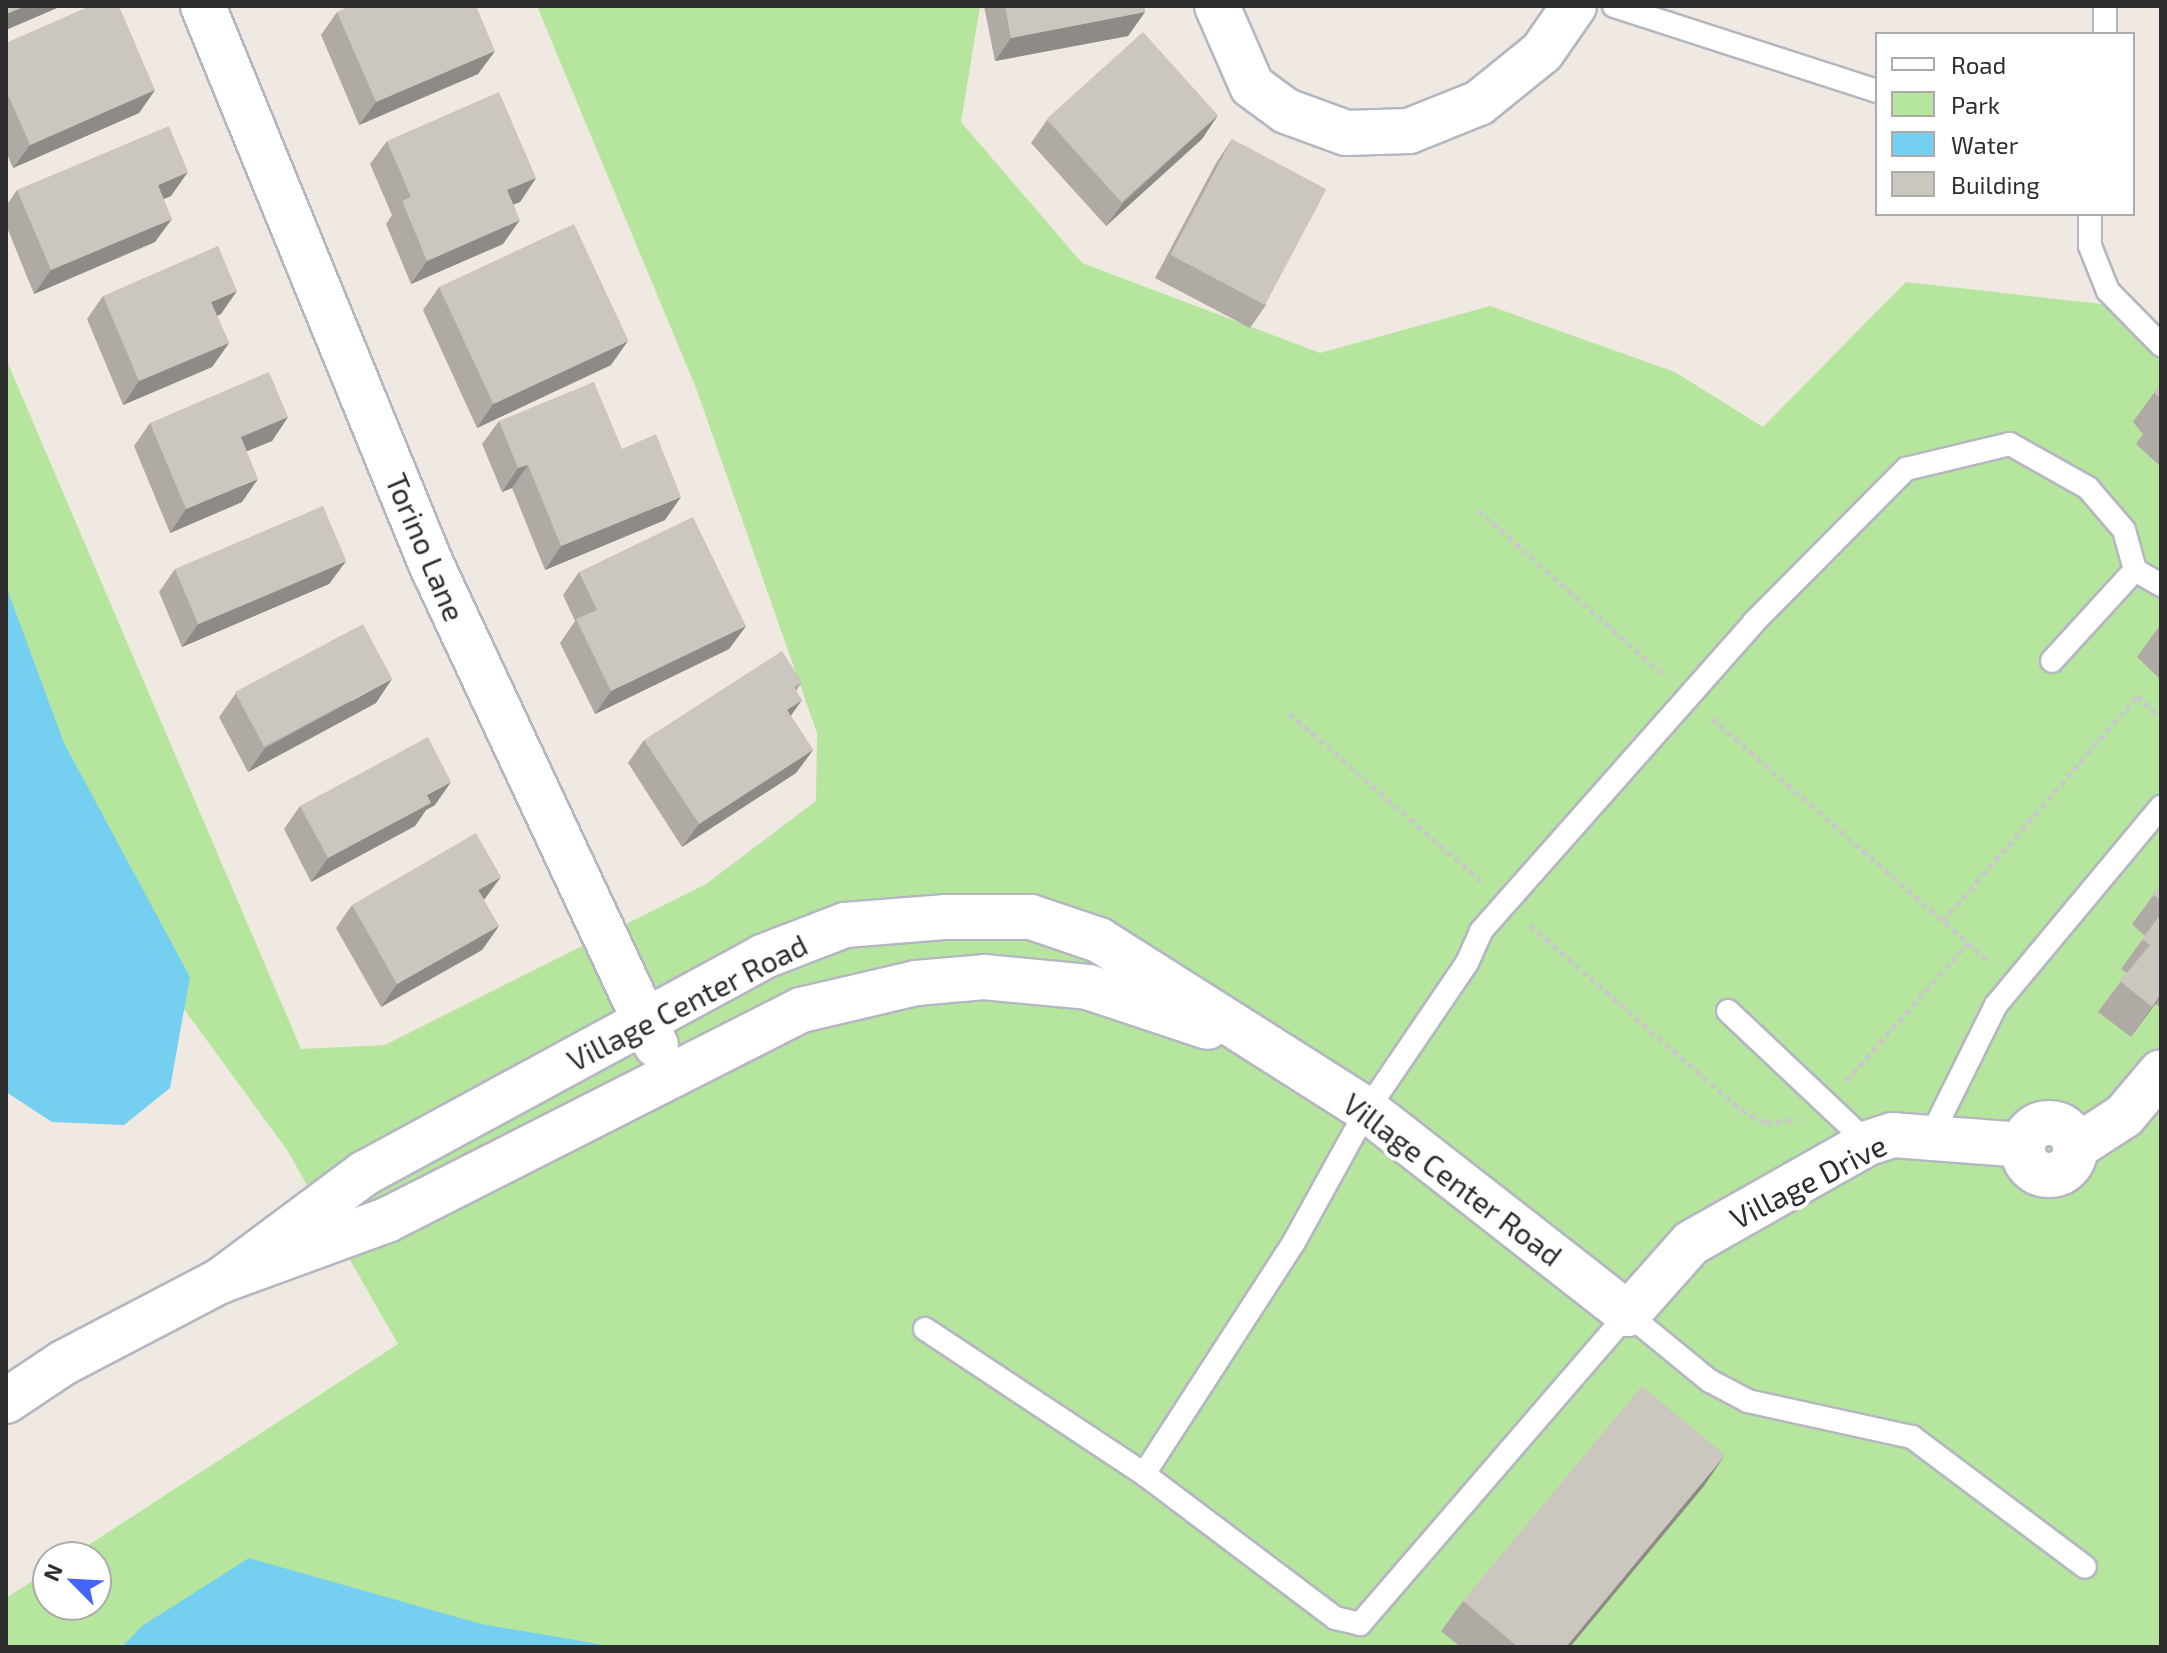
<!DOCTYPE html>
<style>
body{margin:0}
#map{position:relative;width:2167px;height:1653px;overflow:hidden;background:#efe9e1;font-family:"Exo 2",sans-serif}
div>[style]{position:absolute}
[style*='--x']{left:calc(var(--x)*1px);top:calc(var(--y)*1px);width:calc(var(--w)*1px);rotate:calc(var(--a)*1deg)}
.green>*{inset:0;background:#b6e59e}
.water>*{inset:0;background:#75cff0}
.path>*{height:5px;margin-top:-2.5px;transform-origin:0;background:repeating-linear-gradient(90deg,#c9c9c9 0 6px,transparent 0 10px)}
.roads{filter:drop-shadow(2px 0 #b4b7c1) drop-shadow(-2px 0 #b4b7c1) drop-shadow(0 2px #b4b7c1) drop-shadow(0 -2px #b4b7c1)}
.service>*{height:22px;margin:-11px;padding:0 11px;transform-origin:11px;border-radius:11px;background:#fff}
.minor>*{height:44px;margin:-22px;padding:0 22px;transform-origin:22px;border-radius:22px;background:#fff}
.minor>.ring{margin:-22px;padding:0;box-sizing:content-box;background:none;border:44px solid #fff;border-radius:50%}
.wall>*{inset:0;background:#afaba4}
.shaded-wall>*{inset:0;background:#8e8b86}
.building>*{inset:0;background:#cbc7bf;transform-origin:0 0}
span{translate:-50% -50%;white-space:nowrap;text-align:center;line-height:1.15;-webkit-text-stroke:8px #fff;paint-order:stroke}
.street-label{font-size:30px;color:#2e2e2e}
.frame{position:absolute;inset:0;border:8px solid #2e2e2e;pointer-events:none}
.legend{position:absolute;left:1875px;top:32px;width:260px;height:184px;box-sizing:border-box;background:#fff;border:2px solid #ababab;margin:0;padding:10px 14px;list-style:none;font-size:24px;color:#2e2e2e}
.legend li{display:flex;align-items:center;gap:16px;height:40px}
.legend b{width:40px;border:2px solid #ababab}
.north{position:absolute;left:32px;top:1541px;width:80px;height:80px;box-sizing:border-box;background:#fff;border:2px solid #ababab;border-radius:50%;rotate:294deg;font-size:22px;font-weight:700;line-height:32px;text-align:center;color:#2e2e2e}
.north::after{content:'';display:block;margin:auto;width:28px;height:36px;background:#4264fb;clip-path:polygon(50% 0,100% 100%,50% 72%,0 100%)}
</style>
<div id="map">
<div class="green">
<i style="clip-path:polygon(537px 6px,980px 6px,961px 122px,1082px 263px,1320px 353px,1490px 306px,1675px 372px,1763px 427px,1906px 282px,2128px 307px,2161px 331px,2161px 1647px,6px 1647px,6px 1598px,48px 1571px,48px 1605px,96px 1605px,96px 1557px,70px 1557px,398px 1344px,287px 1150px,181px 1005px,6px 653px,6px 359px,301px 1049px,385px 1045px,706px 884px,816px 801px,817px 733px,696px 388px)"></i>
</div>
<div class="water">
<i style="clip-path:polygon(6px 586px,64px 743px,190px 977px,170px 1088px,124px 1125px,52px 1122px,6px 1092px)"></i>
<i style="clip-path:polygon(249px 1558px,481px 1624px,616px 1647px,122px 1647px,142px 1626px)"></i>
</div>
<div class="path">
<i style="--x:1478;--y:510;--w:251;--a:41.6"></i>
<i style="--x:1289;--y:713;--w:255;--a:41.2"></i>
<i style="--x:1712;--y:718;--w:370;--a:41.3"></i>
<i style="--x:1943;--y:921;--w:297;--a:-49.2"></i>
<i style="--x:2137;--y:696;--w:32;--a:41"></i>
<i style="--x:1530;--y:925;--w:281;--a:41.2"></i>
<i style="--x:1741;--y:1110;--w:28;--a:27"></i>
<i style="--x:1766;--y:1123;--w:33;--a:-7"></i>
<i style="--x:1846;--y:1081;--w:184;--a:-48.5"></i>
</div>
<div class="roads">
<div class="service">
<i style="--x:1614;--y:6;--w:276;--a:17.9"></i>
<i style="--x:2105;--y:6;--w:28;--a:90"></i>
<i style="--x:2090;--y:214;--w:32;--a:90"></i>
<i style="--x:2090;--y:246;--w:48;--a:68.2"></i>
<i style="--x:2108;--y:291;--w:76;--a:45.5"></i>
<i style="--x:2135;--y:570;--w:30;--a:30"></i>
<i style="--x:1728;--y:1011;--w:192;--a:43.3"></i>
<i style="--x:1930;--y:1138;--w:148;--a:-63.6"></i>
<i style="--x:1996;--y:1005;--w:258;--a:-50.2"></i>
<i style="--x:925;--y:1329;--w:263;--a:33.5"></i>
<i style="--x:1144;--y:1474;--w:239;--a:37"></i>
<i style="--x:1335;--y:1618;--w:26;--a:13"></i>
<i style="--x:1360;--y:1624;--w:410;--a:-49.2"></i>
<i style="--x:1628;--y:1314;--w:106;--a:39.3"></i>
<i style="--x:1710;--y:1381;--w:43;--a:27.8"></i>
<i style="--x:1748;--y:1401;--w:168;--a:12.4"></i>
<i style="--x:1912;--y:1437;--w:216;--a:36.9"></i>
<i style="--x:1144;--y:1474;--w:276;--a:-57.1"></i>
<i style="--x:1294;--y:1242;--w:151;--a:-61.1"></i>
<i style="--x:1367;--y:1110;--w:178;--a:-55.8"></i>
<i style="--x:1467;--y:963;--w:35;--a:-66"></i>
<i style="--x:1481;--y:931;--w:412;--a:-48.5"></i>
<i style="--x:1754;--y:622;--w:216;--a:-45.2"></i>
<i style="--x:1906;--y:469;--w:107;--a:-13.5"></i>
<i style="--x:2010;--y:444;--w:90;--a:29.4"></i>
<i style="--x:2088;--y:488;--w:55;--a:49.4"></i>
<i style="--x:2124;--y:530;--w:41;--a:74.6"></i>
<i style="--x:2135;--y:570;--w:123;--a:132.4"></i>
</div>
<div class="minor">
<i style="--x:203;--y:6;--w:603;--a:67.77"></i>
<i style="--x:431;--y:564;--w:531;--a:64.93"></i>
<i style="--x:1217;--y:6;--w:87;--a:66.4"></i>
<i style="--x:1252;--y:86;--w:42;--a:36.3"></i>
<i style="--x:1286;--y:111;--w:64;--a:20.1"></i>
<i style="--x:1346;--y:133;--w:63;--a:-1.8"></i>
<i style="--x:1409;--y:131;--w:75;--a:-21.8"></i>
<i style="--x:1479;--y:103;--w:81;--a:-39"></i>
<i style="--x:1542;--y:52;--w:56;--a:-55.2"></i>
<i class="ring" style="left:2023px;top:1123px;width:8px;height:8px"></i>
<i style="--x:2076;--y:1147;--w:57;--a:-32.9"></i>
<i style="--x:2124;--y:1116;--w:57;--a:-49.9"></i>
<i style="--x:220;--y:1281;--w:181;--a:-36.7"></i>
<i style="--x:365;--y:1173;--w:452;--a:-28.5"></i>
<i style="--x:762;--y:957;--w:89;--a:-21.1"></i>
<i style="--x:845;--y:925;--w:99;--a:-4.6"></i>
<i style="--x:944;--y:917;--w:87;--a:0"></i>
<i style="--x:1031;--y:917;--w:72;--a:18.7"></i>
<i style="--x:1099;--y:940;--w:317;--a:32.4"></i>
<i style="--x:1367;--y:1110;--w:331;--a:38"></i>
<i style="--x:1628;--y:1314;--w:95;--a:-48.4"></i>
<i style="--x:1691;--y:1243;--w:203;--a:-29.5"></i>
<i style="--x:1868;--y:1143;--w:26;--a:-18"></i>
<i style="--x:1893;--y:1135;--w:130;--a:4.4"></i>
<i style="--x:6;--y:1401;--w:69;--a:-33.7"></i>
<i style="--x:63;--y:1363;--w:177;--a:-27.6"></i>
<i style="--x:220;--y:1281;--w:178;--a:-20.1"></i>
<i style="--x:387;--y:1220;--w:464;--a:-26.9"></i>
<i style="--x:801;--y:1010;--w:118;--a:-13.2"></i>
<i style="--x:916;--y:983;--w:68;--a:-5"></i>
<i style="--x:984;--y:977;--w:104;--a:5.5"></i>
<i style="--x:1088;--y:987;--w:126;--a:18.4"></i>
</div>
</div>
<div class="wall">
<i style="clip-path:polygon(984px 6px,1144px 6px,1145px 12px,1128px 36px,995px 61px)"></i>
<i style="clip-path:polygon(337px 12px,495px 51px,478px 74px,359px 125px,321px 35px)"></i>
<i style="clip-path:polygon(6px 43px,155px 90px,139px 113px,13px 168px,6px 152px)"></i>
<i style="clip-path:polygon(1218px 115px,1202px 139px,1106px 226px,1031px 143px,1047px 120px)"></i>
<i style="clip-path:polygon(1232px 139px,1266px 305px,1250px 328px,1155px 278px,1216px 163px)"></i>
<i style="clip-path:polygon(387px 141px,536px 178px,520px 202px,513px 204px,503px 244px,411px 284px,386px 224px,392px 215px,370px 164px)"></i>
<i style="clip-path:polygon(17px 190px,171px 196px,163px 199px,155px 242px,34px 294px,6px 225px,6px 206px)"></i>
<i style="clip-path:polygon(439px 287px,611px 365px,477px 428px,423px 310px)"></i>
<i style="clip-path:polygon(103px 296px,221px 314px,217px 316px,229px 343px,212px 367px,123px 405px,87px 319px)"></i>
<i style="clip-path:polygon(2161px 383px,2161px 467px,2136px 444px,2143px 434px,2133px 422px)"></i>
<i style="clip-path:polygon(288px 417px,272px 441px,247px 451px,242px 502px,170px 533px,134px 446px,150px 423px)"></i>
<i style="clip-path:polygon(499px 421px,622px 449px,665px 520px,545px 570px,512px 488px,502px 492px,482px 444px)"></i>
<i style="clip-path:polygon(346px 561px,329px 584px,182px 647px,159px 592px,175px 569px)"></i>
<i style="clip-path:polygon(579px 572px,746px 626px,729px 649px,595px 714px,560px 643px,575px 621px,563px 595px)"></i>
<i style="clip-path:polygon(2161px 624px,2161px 680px,2137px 657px)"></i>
<i style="clip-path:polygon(802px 682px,796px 691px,791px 716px,813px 750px,796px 773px,682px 847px,628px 763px,644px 740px)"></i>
<i style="clip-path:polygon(236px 693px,376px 703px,248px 772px,219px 717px)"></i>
<i style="clip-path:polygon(435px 805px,426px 810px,415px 826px,311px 882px,284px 829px,300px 806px)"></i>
<i style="clip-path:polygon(2161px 885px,2161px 1008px,2155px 1004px,2131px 1037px,2098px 1012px,2127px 973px,2121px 969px,2145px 936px,2132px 924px)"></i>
<i style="clip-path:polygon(484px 901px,499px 926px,482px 950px,381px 1007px,336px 928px,352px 905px)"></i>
<i style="clip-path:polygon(1704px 1486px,1570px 1647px,1461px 1647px,1441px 1631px,1463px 1601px)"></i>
</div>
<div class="shaded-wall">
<i style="clip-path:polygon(25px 6px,62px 6px,6px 30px,6px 14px)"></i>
<i style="clip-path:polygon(1145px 12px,1128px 36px,995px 61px,1011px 38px)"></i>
<i style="clip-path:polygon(495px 51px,478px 74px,359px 125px,376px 102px)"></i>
<i style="clip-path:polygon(155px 90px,139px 113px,13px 168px,30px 145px)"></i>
<i style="clip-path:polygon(1218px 115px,1202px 139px,1106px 226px,1123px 203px)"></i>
<i style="clip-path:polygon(188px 172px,171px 196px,141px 209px,158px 185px)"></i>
<i style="clip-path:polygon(536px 178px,520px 202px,490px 214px,507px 190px)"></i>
<i style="clip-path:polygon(172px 219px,155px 242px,34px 294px,51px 270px)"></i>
<i style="clip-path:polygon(520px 220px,503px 244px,411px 284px,427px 261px)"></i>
<i style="clip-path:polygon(237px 291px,221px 314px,194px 326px,211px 302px)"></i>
<i style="clip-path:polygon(628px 341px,611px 365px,477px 428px,493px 404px)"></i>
<i style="clip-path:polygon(229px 343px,212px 367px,123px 405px,139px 381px)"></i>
<i style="clip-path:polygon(288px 417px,272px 441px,225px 460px,241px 437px)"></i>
<i style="clip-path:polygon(528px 465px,512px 488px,502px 492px,518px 468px)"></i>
<i style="clip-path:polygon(258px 479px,242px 502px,170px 533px,186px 509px)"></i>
<i style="clip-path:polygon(681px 497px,665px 520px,545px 570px,561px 546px)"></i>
<i style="clip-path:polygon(346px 561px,329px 584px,182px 647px,199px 623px)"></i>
<i style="clip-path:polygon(746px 626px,729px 649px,595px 714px,611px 691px)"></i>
<i style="clip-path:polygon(392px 679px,376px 703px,248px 772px,265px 748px)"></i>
<i style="clip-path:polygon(802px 700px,785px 724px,787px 710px)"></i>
<i style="clip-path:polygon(813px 750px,796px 773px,682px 847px,699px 824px)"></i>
<i style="clip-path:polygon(451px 782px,435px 805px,426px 810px,415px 826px,311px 882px,328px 858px,427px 795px)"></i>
<i style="clip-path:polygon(501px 877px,484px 900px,478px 890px)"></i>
<i style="clip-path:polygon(499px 926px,482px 950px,381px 1007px,397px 984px)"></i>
<i style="clip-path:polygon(2161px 994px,2161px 996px,2131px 1037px)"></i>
<i style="clip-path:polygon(1725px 1455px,1704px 1486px,1570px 1647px,1566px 1647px)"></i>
</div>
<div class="building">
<i style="clip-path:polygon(6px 6px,25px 6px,6px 14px)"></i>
<i style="clip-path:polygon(90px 6px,119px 6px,155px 90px,30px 145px,9px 97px,6px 98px,6px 43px)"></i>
<i style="clip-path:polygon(350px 6px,476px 6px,495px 51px,376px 102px,337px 12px)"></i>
<i style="clip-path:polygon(1005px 6px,1144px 6px,1145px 12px,1011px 38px)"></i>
<i style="left:1143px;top:32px;width:112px;height:130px;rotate:48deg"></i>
<i style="clip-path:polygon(499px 92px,536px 178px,507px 190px,520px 220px,427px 261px,402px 201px,411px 197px,387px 141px)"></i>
<i style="clip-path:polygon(169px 126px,188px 172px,158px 185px,172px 219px,51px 270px,17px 190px)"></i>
<i style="left:1232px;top:139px;width:107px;height:131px;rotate:28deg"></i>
<i style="left:574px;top:224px;width:129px;height:149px;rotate:65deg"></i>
<i style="clip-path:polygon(218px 246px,237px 291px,211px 302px,229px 343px,139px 381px,103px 296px)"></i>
<i style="clip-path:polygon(269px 372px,288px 417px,241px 437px,258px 479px,186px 509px,150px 423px)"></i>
<i style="clip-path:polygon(594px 382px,622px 449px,656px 434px,681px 497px,561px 546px,528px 465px,518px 468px,499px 421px)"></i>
<i style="clip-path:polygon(2161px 383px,2161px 400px,2154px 392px)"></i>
<i style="left:323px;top:506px;width:60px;height:161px;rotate:67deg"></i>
<i style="clip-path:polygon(693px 517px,746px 626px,611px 691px,576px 619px,597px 610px,579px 572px)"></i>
<i style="left:363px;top:624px;width:62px;height:145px;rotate:62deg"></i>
<i style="clip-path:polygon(782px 651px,802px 682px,794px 687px,802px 700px,787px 710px,813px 750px,699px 824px,644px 740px)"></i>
<i style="clip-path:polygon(428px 737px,451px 782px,427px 795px,431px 803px,328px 858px,300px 806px)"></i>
<i style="clip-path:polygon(476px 833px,501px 877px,478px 890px,499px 926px,397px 984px,352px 905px)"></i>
<i style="clip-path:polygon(2161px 885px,2161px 901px,2153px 894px)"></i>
<i style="clip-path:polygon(2161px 914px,2161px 994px,2152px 1007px,2120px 981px,2150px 945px,2142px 939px)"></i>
<i style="clip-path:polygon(1642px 1386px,1725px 1455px,1566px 1647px,1518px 1647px,1463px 1601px)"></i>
</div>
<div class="street-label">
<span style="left:426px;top:547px;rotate:67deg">Torino Lane</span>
<span style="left:687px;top:1002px;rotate:-27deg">Village Center Road</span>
<span style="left:1453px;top:1179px;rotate:37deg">Village Center Road</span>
<span style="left:1808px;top:1181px;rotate:-27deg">Village Drive</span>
</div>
<div class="frame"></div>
<ul class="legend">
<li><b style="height:10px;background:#fff"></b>Road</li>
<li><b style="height:22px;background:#b6e59e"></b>Park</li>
<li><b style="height:22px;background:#75cff0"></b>Water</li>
<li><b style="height:22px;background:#cbc7bf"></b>Building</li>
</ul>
<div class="north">N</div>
</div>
